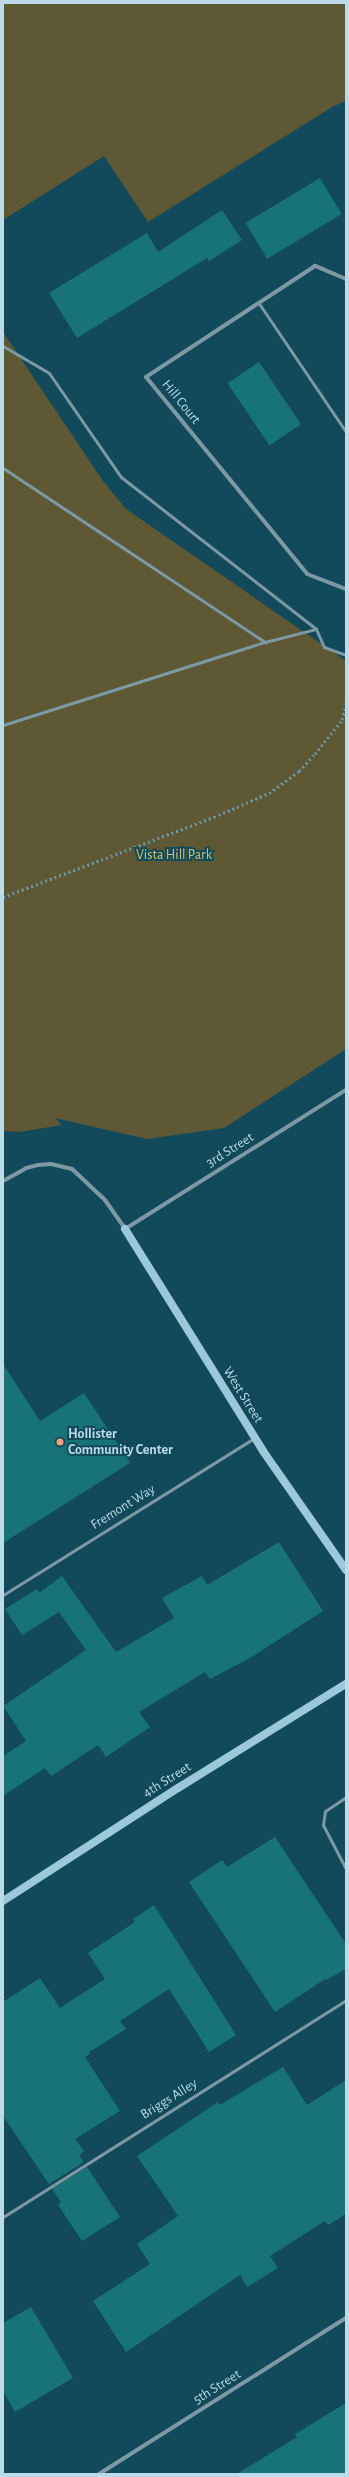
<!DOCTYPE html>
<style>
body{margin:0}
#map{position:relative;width:349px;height:2477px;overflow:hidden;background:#124a5b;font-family:"Alegreya Sans",sans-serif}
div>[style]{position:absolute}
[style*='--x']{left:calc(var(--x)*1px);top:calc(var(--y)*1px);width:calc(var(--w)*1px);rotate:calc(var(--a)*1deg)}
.green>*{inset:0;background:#5e5934}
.building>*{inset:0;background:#187379;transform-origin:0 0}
.path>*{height:2.5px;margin-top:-1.25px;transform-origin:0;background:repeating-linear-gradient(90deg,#6b97a5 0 2px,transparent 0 5px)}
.lane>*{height:3px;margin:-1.5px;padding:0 1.5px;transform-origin:1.5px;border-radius:1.5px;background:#7c99a4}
.street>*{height:4px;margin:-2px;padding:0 2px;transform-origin:2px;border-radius:2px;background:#7c99a4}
.secondary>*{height:8px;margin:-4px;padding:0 4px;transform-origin:4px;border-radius:4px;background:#9bc9da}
.dots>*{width:11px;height:11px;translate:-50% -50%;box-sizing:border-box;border:2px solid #124a5b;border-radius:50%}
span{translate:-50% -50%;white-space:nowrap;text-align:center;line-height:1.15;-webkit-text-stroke:4px #124a5b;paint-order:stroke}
.street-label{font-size:14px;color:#badbe7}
.park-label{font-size:14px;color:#d1c66f}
.poi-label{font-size:14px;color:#badbe7;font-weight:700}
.left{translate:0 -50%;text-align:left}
.frame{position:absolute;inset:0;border:4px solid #badbe7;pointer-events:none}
</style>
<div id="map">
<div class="green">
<i style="clip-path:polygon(3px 3px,346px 3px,346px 101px,332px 107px,148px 222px,104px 156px,3px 220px)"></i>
<i style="clip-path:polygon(3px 332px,103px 481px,126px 509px,346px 661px,346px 1049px,224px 1128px,147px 1139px,55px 1118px,62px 1125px,19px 1132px,3px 1131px)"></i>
</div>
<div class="building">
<i style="left:320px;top:178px;width:42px;height:87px;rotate:59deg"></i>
<i style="clip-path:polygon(222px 210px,242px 240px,209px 261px,207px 258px,77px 338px,49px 293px,147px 233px,158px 252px)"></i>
<i style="left:259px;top:362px;width:75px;height:38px;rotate:56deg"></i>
<i style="clip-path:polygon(3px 1364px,40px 1421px,84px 1393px,130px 1463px,3px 1543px)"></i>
<i style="clip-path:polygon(279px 1542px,323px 1611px,250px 1658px,210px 1679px,205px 1672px,139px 1712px,150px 1727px,106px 1757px,98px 1745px,51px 1776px,45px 1768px,3px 1796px,3px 1756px,26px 1741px,3px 1706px,86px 1650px,59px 1612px,22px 1635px,5px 1609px,37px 1589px,39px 1593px,62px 1576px,116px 1652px,174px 1618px,162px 1598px,202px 1576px,207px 1585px)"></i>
<i style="clip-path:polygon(275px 1837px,346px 1944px,346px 1969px,326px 1980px,325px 1979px,275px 2012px,189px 1882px,222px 1860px,227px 1867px)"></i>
<i style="clip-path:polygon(154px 1905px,236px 2035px,209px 2052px,169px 1989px,120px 2021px,126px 2029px,89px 2052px,90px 2054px,85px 2057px,120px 2111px,75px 2139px,84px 2151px,79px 2155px,84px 2162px,49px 2184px,3px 2116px,3px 2002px,40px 1978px,60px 2008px,105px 1979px,88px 1953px,135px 1922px,133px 1919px)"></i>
<i style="clip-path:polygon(283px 2067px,307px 2105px,346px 2080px,346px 2214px,328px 2225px,325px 2221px,270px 2256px,278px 2268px,247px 2287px,240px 2275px,126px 2352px,93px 2301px,150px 2264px,137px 2244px,178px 2216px,137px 2156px,218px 2102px,220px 2105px)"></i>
<i style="clip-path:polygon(87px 2167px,120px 2217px,82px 2241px,58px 2205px,61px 2202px,52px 2189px)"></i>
<i style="clip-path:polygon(31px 2307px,73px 2378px,15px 2412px,3px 2391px,3px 2323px)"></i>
<i style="clip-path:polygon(346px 2403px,346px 2474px,237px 2474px,297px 2437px,295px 2434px)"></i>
</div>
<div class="path">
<i style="--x:3;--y:897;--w:226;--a:-20.8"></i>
<i style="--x:214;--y:817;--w:60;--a:-23.6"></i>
<i style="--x:269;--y:793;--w:37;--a:-36"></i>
<i style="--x:299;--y:771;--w:23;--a:-47"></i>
<i style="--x:315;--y:754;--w:43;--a:-51.5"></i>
<i style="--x:342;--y:720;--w:17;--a:-77"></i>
</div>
<div class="lane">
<i style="--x:258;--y:302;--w:157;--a:55.9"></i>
<i style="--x:3;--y:346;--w:53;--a:30.4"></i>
<i style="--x:49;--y:373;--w:126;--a:55.3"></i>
<i style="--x:121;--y:477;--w:247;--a:37.9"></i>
<i style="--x:3;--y:468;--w:315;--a:33.6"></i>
<i style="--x:265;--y:642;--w:53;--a:-14.3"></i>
<i style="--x:316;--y:629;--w:20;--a:66"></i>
<i style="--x:324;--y:647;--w:23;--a:20"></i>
<i style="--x:3;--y:725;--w:274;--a:-17.6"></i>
<i style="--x:3;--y:1595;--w:296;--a:-32"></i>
<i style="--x:346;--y:1797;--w:25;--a:146"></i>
<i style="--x:325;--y:1811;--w:14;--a:98"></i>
<i style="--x:323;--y:1825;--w:50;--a:62.4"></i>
<i style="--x:3;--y:2217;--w:406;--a:-32.3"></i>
</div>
<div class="street">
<i style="--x:346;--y:279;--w:34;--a:-157"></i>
<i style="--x:315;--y:266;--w:202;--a:146.7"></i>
<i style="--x:146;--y:377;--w:254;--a:50.7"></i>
<i style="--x:307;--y:574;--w:42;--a:21"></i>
<i style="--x:3;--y:1181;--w:26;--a:-29"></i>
<i style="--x:26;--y:1168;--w:12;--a:-14"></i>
<i style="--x:38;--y:1165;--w:13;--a:-4"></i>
<i style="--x:51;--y:1164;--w:22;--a:13"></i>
<i style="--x:72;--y:1169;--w:45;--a:43.2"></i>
<i style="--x:105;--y:1200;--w:35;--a:55"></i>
<i style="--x:125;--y:1229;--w:261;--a:-32.2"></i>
<i style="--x:99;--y:2474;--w:292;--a:-32.3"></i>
</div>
<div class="secondary">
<i style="--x:125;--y:1229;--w:261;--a:58.1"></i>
<i style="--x:263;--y:1451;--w:145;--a:55.1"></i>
<i style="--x:3;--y:1901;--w:208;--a:-32.9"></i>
<i style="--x:178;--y:1788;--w:198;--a:-31.8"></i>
</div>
<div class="dots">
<i style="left:60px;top:1442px;background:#f2a080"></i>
</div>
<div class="street-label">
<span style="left:181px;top:402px;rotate:51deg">Hill Court</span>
<span style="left:230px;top:1150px;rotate:-32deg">3rd Street</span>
<span style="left:243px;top:1395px;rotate:58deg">West Street</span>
<span style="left:123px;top:1507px;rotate:-32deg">Fremont Way</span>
<span style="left:167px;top:1780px;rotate:-32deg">4th Street</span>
<span style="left:169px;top:2099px;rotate:-32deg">Briggs Alley</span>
<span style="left:217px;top:2387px;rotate:-32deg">5th Street</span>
</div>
<div class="park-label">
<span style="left:174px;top:855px">Vista Hill Park</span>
</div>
<div class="poi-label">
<span class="left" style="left:68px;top:1442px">Hollister<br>Community Center</span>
</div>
<div class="frame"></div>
</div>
